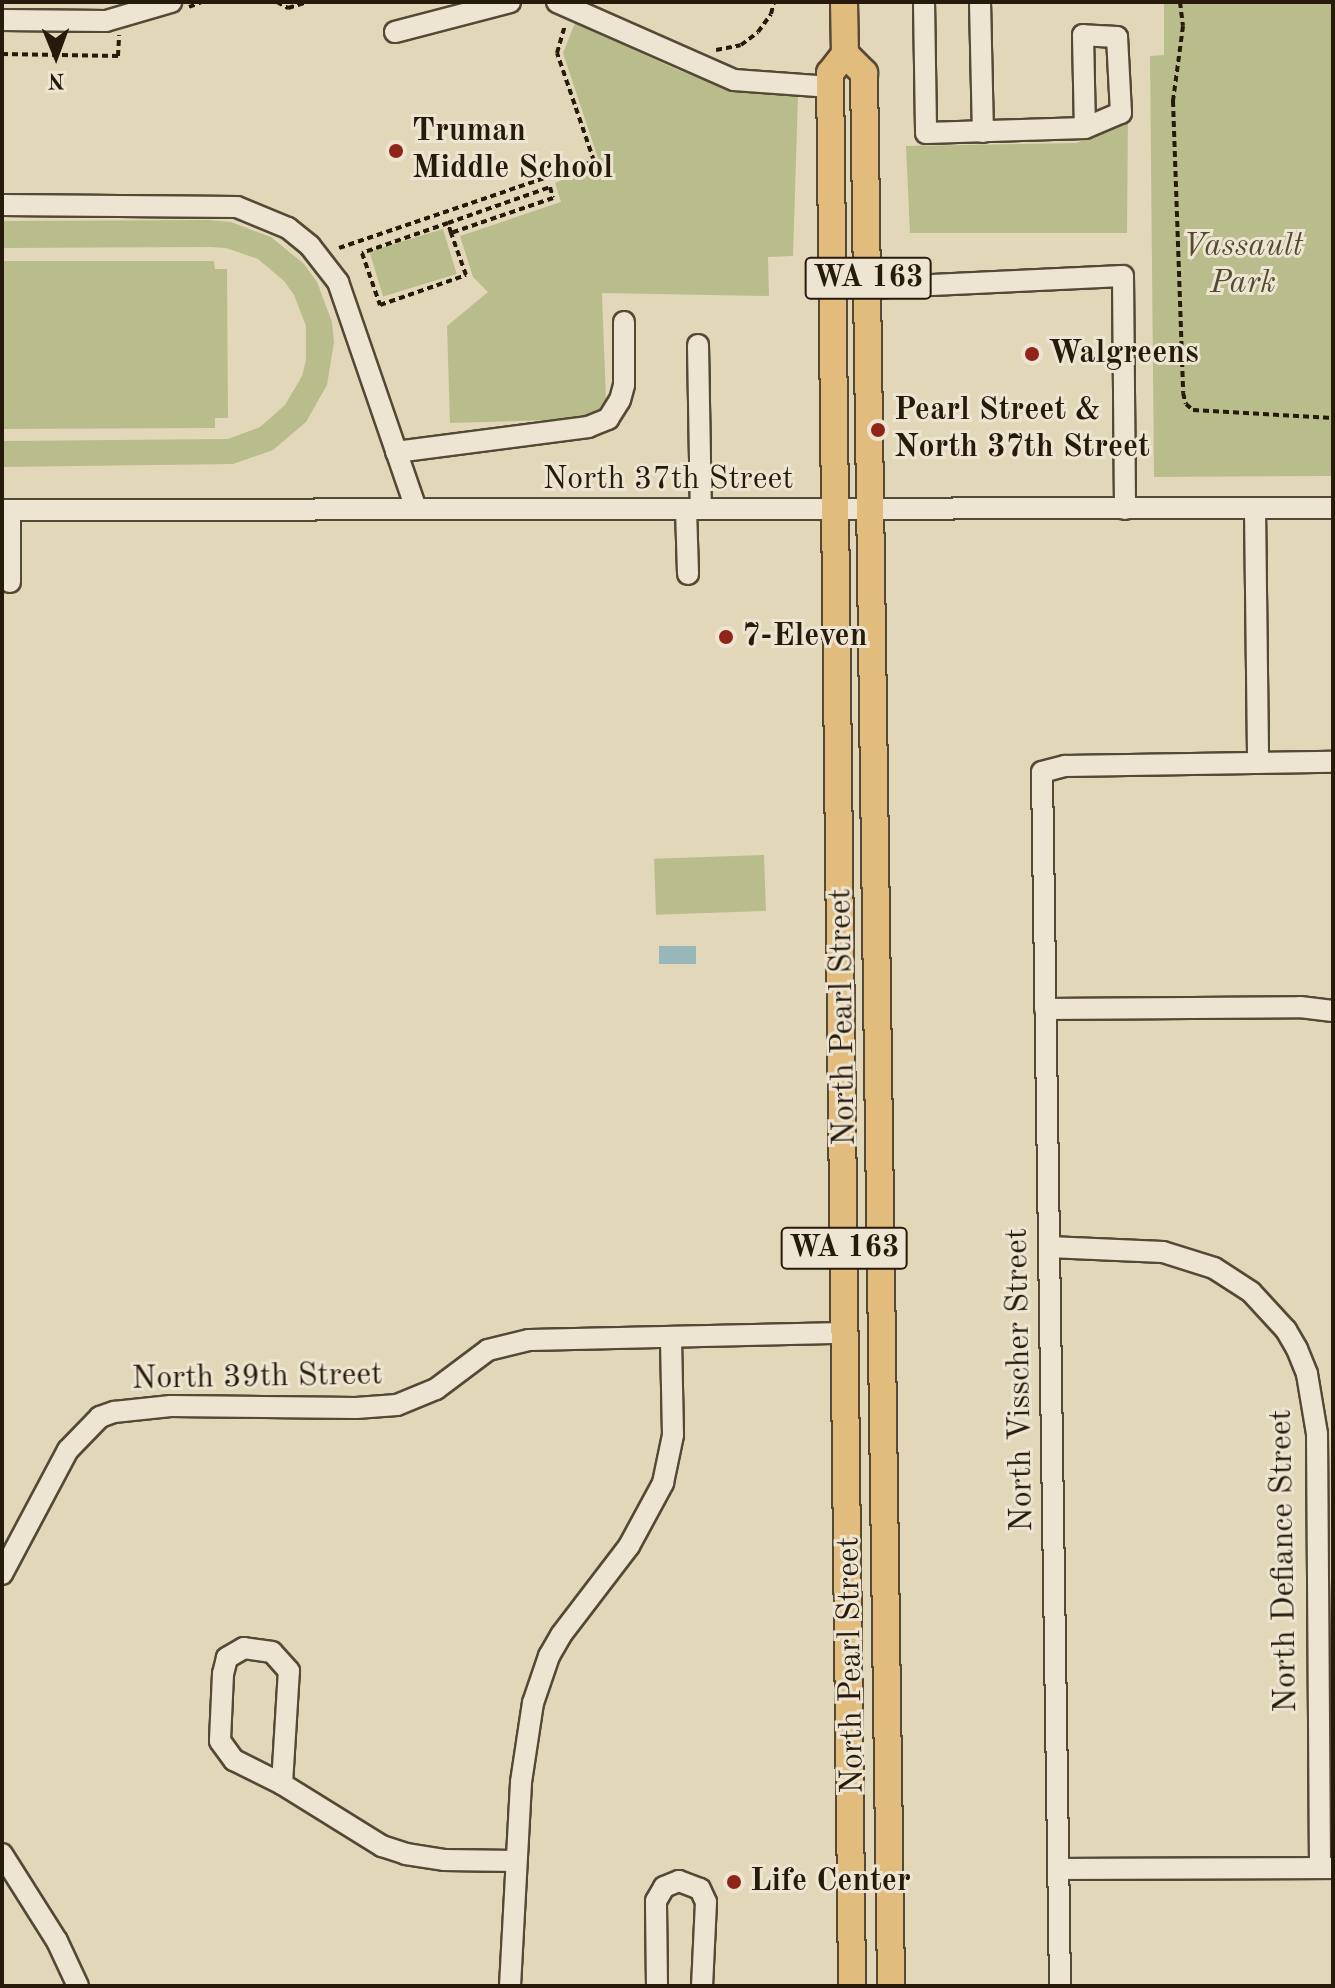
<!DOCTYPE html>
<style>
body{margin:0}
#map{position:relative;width:1335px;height:1988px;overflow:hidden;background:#e3d7b9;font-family:"Old Standard TT",serif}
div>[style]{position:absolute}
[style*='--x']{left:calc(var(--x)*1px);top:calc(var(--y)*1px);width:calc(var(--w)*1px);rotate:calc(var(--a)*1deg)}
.green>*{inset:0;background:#b9bd8b;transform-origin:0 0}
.water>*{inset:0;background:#98b7b8;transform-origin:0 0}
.path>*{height:4px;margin-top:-2px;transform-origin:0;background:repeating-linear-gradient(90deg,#261a0a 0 6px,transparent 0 10px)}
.roads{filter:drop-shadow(2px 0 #554936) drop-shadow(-2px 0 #554936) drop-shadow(0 2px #554936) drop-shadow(0 -2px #554936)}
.minor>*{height:20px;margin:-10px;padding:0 10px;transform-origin:10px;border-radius:10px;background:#ede5d2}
.major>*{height:26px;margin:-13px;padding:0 13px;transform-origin:13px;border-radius:13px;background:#e2bc7c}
.dots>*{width:22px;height:22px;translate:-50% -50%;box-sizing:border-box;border:4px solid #ede5d2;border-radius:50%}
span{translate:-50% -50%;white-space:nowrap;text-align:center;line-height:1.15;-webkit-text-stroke:6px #ede5d2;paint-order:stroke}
.shield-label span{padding:2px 6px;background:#ede5d2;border:2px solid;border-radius:6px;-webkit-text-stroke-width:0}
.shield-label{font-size:30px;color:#261a0a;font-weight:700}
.poi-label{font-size:32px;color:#261a0a;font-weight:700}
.left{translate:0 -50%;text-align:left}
.park-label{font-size:32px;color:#524b31;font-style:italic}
.street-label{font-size:32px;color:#261a0a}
.frame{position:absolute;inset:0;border:4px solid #261a0a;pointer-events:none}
.north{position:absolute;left:16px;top:16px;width:80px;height:80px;-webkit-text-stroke:6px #ede5d2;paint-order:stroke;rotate:179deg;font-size:22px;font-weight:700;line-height:32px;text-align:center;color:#261a0a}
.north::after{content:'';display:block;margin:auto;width:28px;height:36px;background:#261a0a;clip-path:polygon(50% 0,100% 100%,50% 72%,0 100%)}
</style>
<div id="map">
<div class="green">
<i style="clip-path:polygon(1164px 2px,1333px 2px,1333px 476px,1154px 477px,1150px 56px,1164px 55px)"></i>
<i style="clip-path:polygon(575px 23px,678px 70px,735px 90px,798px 96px,793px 256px,768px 257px,769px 296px,602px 293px,606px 401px,600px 412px,585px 419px,450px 423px,447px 326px,488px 292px,473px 277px,460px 236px,561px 202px,555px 183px,600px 164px,563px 53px)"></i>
<i style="clip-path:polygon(1128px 115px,1127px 233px,910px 233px,906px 146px,1077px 143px,1121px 124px)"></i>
<i style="clip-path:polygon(210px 220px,231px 222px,271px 237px,304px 264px,317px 282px,332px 322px,334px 342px,327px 385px,306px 422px,273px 450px,233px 464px,2px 467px,2px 441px,228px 439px,260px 427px,285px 405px,302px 376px,306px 360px,306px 326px,294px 295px,284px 281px,258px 259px,226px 248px,210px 247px,2px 248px,2px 221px)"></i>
<i style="left:443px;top:229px;width:47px;height:77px;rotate:73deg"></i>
<i style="clip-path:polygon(2px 261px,214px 261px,215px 269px,227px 269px,228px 418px,215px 418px,215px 428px,2px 429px)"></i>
<i style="left:764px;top:855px;width:56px;height:110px;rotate:88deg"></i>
</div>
<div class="water">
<i style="left:696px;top:946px;width:18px;height:37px;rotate:90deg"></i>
</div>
<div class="path">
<i style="--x:277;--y:2;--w:13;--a:29"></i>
<i style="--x:288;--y:8;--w:21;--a:-17"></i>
<i style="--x:1180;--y:2;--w:24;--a:83"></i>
<i style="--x:1183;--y:26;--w:76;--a:97.6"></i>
<i style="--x:1173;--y:101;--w:292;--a:88"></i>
<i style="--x:1183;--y:393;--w:11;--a:75"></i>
<i style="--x:1186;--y:404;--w:9;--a:41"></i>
<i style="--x:1193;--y:410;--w:140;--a:3.3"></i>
<i style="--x:189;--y:7;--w:14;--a:-21"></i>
<i style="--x:716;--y:50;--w:25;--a:-11"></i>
<i style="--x:741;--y:45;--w:21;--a:-37"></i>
<i style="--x:758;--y:32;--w:22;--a:-54"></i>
<i style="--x:771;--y:14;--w:12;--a:-76"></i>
<i style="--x:2;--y:54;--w:116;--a:1"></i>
<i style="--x:118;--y:56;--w:21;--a:-87"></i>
<i style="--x:550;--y:187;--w:11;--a:75"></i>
<i style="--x:553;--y:198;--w:108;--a:161.1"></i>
<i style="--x:451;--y:233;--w:10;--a:-107"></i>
<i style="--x:448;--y:223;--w:108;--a:-19.4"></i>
<i style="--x:448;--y:223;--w:91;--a:160.8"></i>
<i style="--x:362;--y:253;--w:55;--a:70.9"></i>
<i style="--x:380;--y:305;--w:91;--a:-19.2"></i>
<i style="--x:466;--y:275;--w:45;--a:-109.7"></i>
<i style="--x:339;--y:248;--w:269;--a:-18.8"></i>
<i style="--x:594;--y:161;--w:114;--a:-108.9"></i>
<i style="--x:557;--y:53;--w:29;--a:-74"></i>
</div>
<div class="roads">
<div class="minor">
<i style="--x:557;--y:2;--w:193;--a:23.8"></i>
<i style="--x:734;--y:80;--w:97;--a:4.1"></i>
<i style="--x:924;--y:2;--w:131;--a:89.1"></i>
<i style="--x:926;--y:133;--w:159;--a:-1.8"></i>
<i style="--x:1085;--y:128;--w:39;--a:-23"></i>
<i style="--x:1121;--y:113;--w:76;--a:-93"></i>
<i style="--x:1117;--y:37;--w:34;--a:-177"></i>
<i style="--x:1083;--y:35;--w:93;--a:88.8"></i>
<i style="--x:980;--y:2;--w:130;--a:88.7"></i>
<i style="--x:2;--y:20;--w:104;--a:0.6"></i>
<i style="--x:106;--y:21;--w:68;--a:-16.3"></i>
<i style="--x:395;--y:32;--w:119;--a:-14.6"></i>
<i style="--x:2;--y:205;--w:235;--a:0.5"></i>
<i style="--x:237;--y:207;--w:55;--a:22.4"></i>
<i style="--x:288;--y:228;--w:28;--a:39"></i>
<i style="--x:310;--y:246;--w:46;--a:52.1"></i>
<i style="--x:338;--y:282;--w:240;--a:71"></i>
<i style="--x:868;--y:288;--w:255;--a:-2.7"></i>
<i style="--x:1123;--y:276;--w:233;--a:89.5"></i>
<i style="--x:698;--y:345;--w:164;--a:89"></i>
<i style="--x:396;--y:452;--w:194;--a:-7.4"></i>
<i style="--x:588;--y:427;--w:22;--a:-22"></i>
<i style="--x:608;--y:419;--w:22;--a:-58"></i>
<i style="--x:620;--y:400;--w:16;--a:-75"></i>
<i style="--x:624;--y:385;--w:63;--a:-90"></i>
<i style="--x:1255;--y:508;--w:255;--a:89.3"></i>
<i style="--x:686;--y:509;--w:65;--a:88.2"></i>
<i style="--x:2;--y:510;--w:1331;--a:-0.09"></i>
<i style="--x:10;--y:510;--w:72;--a:90"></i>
<i style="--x:1045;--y:1009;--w:255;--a:-0.4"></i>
<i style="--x:1300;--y:1007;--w:33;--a:7"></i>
<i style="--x:1049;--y:1247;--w:114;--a:2.5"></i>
<i style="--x:1163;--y:1252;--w:53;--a:17.4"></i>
<i style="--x:1214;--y:1268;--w:44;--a:33"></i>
<i style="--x:1251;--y:1292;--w:52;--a:47.4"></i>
<i style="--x:1286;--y:1330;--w:22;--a:60"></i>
<i style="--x:1297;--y:1349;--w:27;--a:68"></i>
<i style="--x:1307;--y:1374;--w:61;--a:80.5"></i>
<i style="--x:1317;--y:1434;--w:434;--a:89.6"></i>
<i style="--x:2;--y:1574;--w:140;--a:-62"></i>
<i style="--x:68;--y:1450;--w:46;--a:-45.9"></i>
<i style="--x:100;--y:1417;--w:15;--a:-20"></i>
<i style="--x:114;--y:1412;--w:57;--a:-6"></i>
<i style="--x:171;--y:1406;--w:185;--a:0.6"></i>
<i style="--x:356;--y:1408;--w:41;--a:-4.2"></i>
<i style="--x:397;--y:1405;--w:42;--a:-22.3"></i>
<i style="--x:436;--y:1389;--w:65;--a:-36.9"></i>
<i style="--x:488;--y:1350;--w:42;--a:-13.7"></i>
<i style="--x:529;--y:1340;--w:315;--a:-1.3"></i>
<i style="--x:282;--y:1784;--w:113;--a:-86.5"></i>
<i style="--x:289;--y:1671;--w:25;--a:-132"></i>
<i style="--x:272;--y:1652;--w:28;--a:-172"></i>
<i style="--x:244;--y:1648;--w:20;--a:150"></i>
<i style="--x:227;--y:1658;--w:16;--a:104"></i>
<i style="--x:223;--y:1674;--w:67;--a:92.6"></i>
<i style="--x:220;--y:1741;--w:24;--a:54"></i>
<i style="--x:234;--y:1760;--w:54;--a:26.6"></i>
<i style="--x:282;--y:1784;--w:118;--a:31.8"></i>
<i style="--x:382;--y:1846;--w:25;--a:18"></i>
<i style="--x:406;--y:1854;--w:38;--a:9"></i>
<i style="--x:444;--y:1860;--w:72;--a:0.8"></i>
<i style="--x:2;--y:1854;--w:103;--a:57.7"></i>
<i style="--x:57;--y:1941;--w:50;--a:65"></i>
<i style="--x:1060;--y:1869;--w:273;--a:-0.2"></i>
<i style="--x:510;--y:1986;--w:204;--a:-86.9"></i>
<i style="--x:521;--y:1782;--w:80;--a:-81.4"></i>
<i style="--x:533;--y:1703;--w:50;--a:-71.2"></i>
<i style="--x:549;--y:1656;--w:24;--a:-60"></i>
<i style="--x:561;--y:1635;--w:112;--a:-52.6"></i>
<i style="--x:629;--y:1546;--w:72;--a:-61.6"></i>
<i style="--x:663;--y:1483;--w:49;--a:-78.2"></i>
<i style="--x:673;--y:1435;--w:98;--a:-91.2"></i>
<i style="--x:657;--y:1986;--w:85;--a:-90.7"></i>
<i style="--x:656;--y:1901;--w:16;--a:-60"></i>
<i style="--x:664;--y:1887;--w:16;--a:-22"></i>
<i style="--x:679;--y:1881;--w:22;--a:21"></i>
<i style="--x:700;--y:1889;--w:14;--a:65"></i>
<i style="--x:706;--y:1902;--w:84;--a:92.7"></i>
<i style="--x:1060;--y:1986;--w:1214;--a:-90.85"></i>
<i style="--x:1042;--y:772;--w:24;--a:-15"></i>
<i style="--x:1065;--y:766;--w:268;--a:-0.9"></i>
</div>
<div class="major">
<i style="--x:844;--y:2;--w:52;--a:88.9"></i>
<i style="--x:845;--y:54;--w:24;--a:128"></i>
<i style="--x:830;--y:73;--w:1913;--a:89.34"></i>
<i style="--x:845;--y:54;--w:27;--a:45"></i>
<i style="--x:864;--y:73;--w:1913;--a:89.19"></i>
</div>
</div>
<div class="dots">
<i style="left:396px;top:151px;background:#8f2418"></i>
<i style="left:1032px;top:354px;background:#8f2418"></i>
<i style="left:878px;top:430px;background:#8f2418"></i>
<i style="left:726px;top:637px;background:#8f2418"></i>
<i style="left:734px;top:1882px;background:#8f2418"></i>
</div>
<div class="shield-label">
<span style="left:868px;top:278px">WA 163</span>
<span style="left:844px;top:1248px">WA 163</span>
</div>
<div class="poi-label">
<span class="left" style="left:412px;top:151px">Truman<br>Middle School</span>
<span class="left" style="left:1048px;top:354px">Walgreens</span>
<span class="left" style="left:894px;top:430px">Pearl Street &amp;<br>North 37th Street</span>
<span class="left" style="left:742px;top:637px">7-Eleven</span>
<span class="left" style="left:750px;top:1882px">Life Center</span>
</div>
<div class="park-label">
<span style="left:1243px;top:266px">Vassault<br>Park</span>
</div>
<div class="street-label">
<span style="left:668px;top:480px">North 37th Street</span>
<span style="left:844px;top:1017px;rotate:-91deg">North Pearl Street</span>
<span style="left:257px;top:1378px;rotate:-1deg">North 39th Street</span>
<span style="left:1021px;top:1380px;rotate:-91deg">North Visscher Street</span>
<span style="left:1285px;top:1561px;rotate:-91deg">North Defiance Street</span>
<span style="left:852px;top:1665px;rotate:-91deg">North Pearl Street</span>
</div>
<div class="frame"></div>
<div class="north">N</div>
</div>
